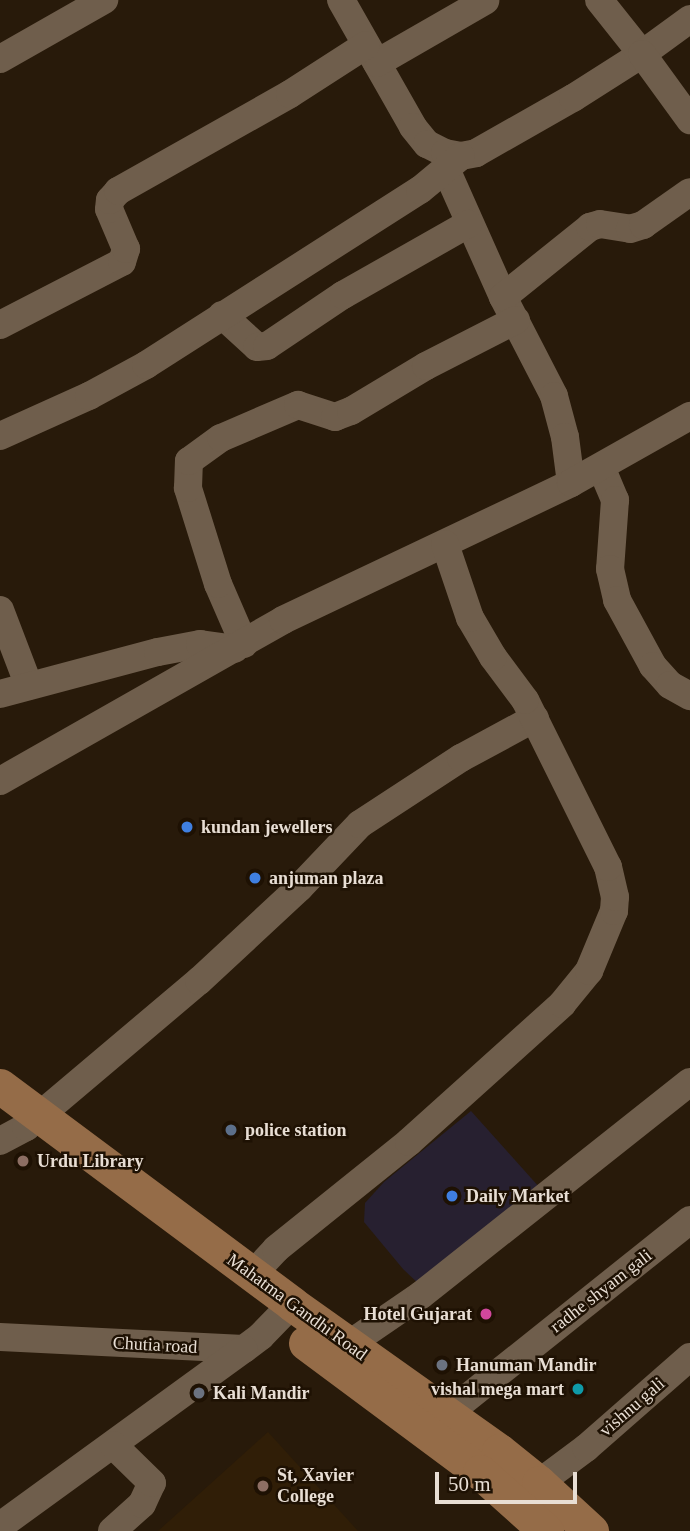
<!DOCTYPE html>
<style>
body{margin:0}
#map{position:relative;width:690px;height:1531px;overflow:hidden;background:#281a0a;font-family:"Times New Roman",serif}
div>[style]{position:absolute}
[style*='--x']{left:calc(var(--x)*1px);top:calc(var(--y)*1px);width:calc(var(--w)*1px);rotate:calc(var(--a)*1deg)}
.commercial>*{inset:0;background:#272030}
.built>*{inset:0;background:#301e07}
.minor>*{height:28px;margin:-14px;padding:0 14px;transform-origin:14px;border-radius:14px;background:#6f5e4c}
.major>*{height:35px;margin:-17.5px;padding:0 17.5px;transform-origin:17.5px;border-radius:17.5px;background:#956c48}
.dots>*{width:19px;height:19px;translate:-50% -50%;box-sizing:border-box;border:4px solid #1e1103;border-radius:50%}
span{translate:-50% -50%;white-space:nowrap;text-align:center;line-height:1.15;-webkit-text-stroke:5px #1e1103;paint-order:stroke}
.poi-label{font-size:18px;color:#e8ded4;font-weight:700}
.left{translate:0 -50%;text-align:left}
.right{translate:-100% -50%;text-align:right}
.street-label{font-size:18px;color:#e8ded4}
.scale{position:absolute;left:435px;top:1472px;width:142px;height:32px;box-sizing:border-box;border:4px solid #e8ded4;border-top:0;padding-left:9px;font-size:21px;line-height:24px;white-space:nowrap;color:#e8ded4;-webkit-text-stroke:5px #1e1103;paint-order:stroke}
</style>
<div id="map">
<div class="commercial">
<i style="clip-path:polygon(471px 1111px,540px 1188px,422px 1287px,403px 1269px,364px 1222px,365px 1203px,384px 1182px)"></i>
</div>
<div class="built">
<i style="clip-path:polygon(268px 1432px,358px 1531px,158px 1531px)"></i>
</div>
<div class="minor">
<i style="--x:341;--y:0;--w:146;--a:60.4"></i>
<i style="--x:413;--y:127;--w:22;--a:51"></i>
<i style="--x:427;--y:144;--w:20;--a:27"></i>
<i style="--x:445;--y:153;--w:16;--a:11"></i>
<i style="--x:461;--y:156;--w:15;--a:-11"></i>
<i style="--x:476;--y:153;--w:112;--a:-29.6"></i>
<i style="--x:573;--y:98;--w:82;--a:-32.5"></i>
<i style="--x:642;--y:54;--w:69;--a:-128.5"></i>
<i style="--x:690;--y:19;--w:59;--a:143.9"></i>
<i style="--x:642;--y:54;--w:82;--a:54"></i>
<i style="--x:0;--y:59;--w:120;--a:-29.6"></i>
<i style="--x:377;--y:63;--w:125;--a:-29.9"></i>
<i style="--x:446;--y:169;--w:140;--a:66"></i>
<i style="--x:503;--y:297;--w:111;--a:62.7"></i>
<i style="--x:554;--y:396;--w:42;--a:75"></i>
<i style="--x:565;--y:437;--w:46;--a:82.6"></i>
<i style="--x:503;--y:297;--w:112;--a:-38.8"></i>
<i style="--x:590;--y:227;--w:10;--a:-17"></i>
<i style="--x:600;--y:224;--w:30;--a:9"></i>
<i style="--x:630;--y:229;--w:14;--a:-17"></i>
<i style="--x:643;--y:225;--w:57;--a:-35.1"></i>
<i style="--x:222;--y:315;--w:47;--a:42.4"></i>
<i style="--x:257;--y:347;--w:10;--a:-6"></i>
<i style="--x:267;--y:346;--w:92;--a:-33.9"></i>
<i style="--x:343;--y:295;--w:144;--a:-29.6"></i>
<i style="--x:0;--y:325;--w:137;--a:-27.3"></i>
<i style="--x:122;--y:262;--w:14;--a:-73"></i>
<i style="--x:126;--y:249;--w:43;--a:-113"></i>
<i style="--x:109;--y:209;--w:9;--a:-84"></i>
<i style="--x:110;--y:200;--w:12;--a:-48"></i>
<i style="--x:118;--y:191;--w:197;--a:-29.4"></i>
<i style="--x:290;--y:94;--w:90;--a:-32.8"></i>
<i style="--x:0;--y:436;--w:98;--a:-24.2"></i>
<i style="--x:89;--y:396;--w:65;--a:-28.5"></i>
<i style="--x:146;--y:365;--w:325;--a:-32.6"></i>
<i style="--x:420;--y:190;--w:53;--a:-39.7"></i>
<i style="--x:601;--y:467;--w:36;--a:67"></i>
<i style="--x:615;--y:500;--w:69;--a:94.1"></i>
<i style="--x:610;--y:569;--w:32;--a:77"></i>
<i style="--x:617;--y:600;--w:75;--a:61.4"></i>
<i style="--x:653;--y:666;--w:25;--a:48"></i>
<i style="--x:670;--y:685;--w:23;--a:29"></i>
<i style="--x:0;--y:610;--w:81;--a:69.1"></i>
<i style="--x:244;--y:644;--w:65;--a:-113.4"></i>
<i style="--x:218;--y:584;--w:101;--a:-107.4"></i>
<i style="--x:188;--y:488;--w:27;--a:-88"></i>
<i style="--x:189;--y:461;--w:39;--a:-36"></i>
<i style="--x:221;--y:438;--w:84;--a:-23.2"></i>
<i style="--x:298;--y:405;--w:39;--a:18"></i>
<i style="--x:335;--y:417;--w:17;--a:-21"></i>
<i style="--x:351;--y:411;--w:87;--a:-31"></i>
<i style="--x:426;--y:366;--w:101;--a:-27.1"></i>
<i style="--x:0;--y:694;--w:163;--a:-14.9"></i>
<i style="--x:158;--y:652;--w:43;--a:-10.8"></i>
<i style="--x:200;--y:644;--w:35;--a:8"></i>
<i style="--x:0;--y:781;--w:326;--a:-29.6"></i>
<i style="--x:283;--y:620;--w:319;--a:-25.4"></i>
<i style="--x:571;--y:483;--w:137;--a:-29.4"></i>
<i style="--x:0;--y:1141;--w:30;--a:-28"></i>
<i style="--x:26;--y:1127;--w:226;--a:-40.2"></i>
<i style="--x:199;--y:981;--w:137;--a:-42.9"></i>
<i style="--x:299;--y:888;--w:88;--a:-46.4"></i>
<i style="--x:360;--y:824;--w:121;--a:-33.2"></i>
<i style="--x:461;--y:758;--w:84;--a:-28.4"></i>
<i style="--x:252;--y:1275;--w:35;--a:-47"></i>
<i style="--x:276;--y:1249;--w:171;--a:-38.8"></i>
<i style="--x:409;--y:1142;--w:206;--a:-42"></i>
<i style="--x:562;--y:1004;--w:43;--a:-50.7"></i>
<i style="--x:589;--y:971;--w:65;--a:-67.4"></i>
<i style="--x:614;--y:911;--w:14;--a:-86"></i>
<i style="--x:615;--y:897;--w:31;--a:-103"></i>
<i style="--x:608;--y:867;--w:186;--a:-116.4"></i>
<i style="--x:525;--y:700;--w:54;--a:-126.7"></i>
<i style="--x:493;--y:657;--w:45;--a:-120.5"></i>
<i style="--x:470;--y:618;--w:78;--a:-108.7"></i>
<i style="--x:0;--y:1337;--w:244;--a:2.8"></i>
<i style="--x:244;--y:1349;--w:21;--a:-37"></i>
<i style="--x:261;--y:1336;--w:45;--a:-45.9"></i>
<i style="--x:348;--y:1345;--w:88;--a:-34.4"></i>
<i style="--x:421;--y:1295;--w:343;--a:-38.4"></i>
<i style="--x:447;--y:1414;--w:311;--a:-38.6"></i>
<i style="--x:539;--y:1483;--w:59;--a:-36.7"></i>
<i style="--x:586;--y:1448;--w:138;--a:-41.2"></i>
<i style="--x:0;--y:1526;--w:301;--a:-36"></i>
<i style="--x:112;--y:1531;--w:40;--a:-42"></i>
<i style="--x:142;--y:1504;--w:23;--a:-65"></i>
<i style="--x:152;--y:1483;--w:54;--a:-135.7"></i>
</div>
<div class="major">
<i style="--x:0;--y:1086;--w:364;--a:36.7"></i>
<i style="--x:292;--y:1304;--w:254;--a:35.4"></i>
<i style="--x:499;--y:1451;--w:51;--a:38.7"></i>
<i style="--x:539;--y:1483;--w:71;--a:42.7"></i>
<i style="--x:306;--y:1343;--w:217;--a:36.6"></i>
<i style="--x:480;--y:1472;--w:89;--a:41.8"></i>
</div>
<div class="dots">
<i style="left:187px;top:827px;background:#3f7fe0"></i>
<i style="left:255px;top:878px;background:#3f7fe0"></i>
<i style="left:231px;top:1130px;background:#5c6f8a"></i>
<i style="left:23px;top:1161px;background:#8d6e63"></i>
<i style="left:452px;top:1196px;background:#3f7fe0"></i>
<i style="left:486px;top:1314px;background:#d1479c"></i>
<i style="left:442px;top:1365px;background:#6b7280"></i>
<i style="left:578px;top:1389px;background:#0f9aa8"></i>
<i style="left:199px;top:1393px;background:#6b7280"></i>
<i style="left:263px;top:1486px;background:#8d6e63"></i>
</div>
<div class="poi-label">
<span class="left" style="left:201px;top:827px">kundan jewellers</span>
<span class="left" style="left:269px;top:878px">anjuman plaza</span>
<span class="left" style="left:245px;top:1130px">police station</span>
<span class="left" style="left:37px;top:1161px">Urdu Library</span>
<span class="left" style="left:466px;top:1196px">Daily Market</span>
<span class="right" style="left:472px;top:1314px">Hotel Gujarat</span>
<span class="left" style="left:456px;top:1365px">Hanuman Mandir</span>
<span class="right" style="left:564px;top:1389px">vishal mega mart</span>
<span class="left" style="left:213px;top:1393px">Kali Mandir</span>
<span class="left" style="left:277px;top:1486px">St, Xavier<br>College</span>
</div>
<div class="street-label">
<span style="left:601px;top:1291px;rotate:-38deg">radhe shyam gali</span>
<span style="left:297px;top:1307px;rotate:36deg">Mahatma Gandhi Road</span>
<span style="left:155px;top:1345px;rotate:3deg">Chutia road</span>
<span style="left:632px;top:1407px;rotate:-41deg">vishnu gali</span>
</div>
<div class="scale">50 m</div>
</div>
